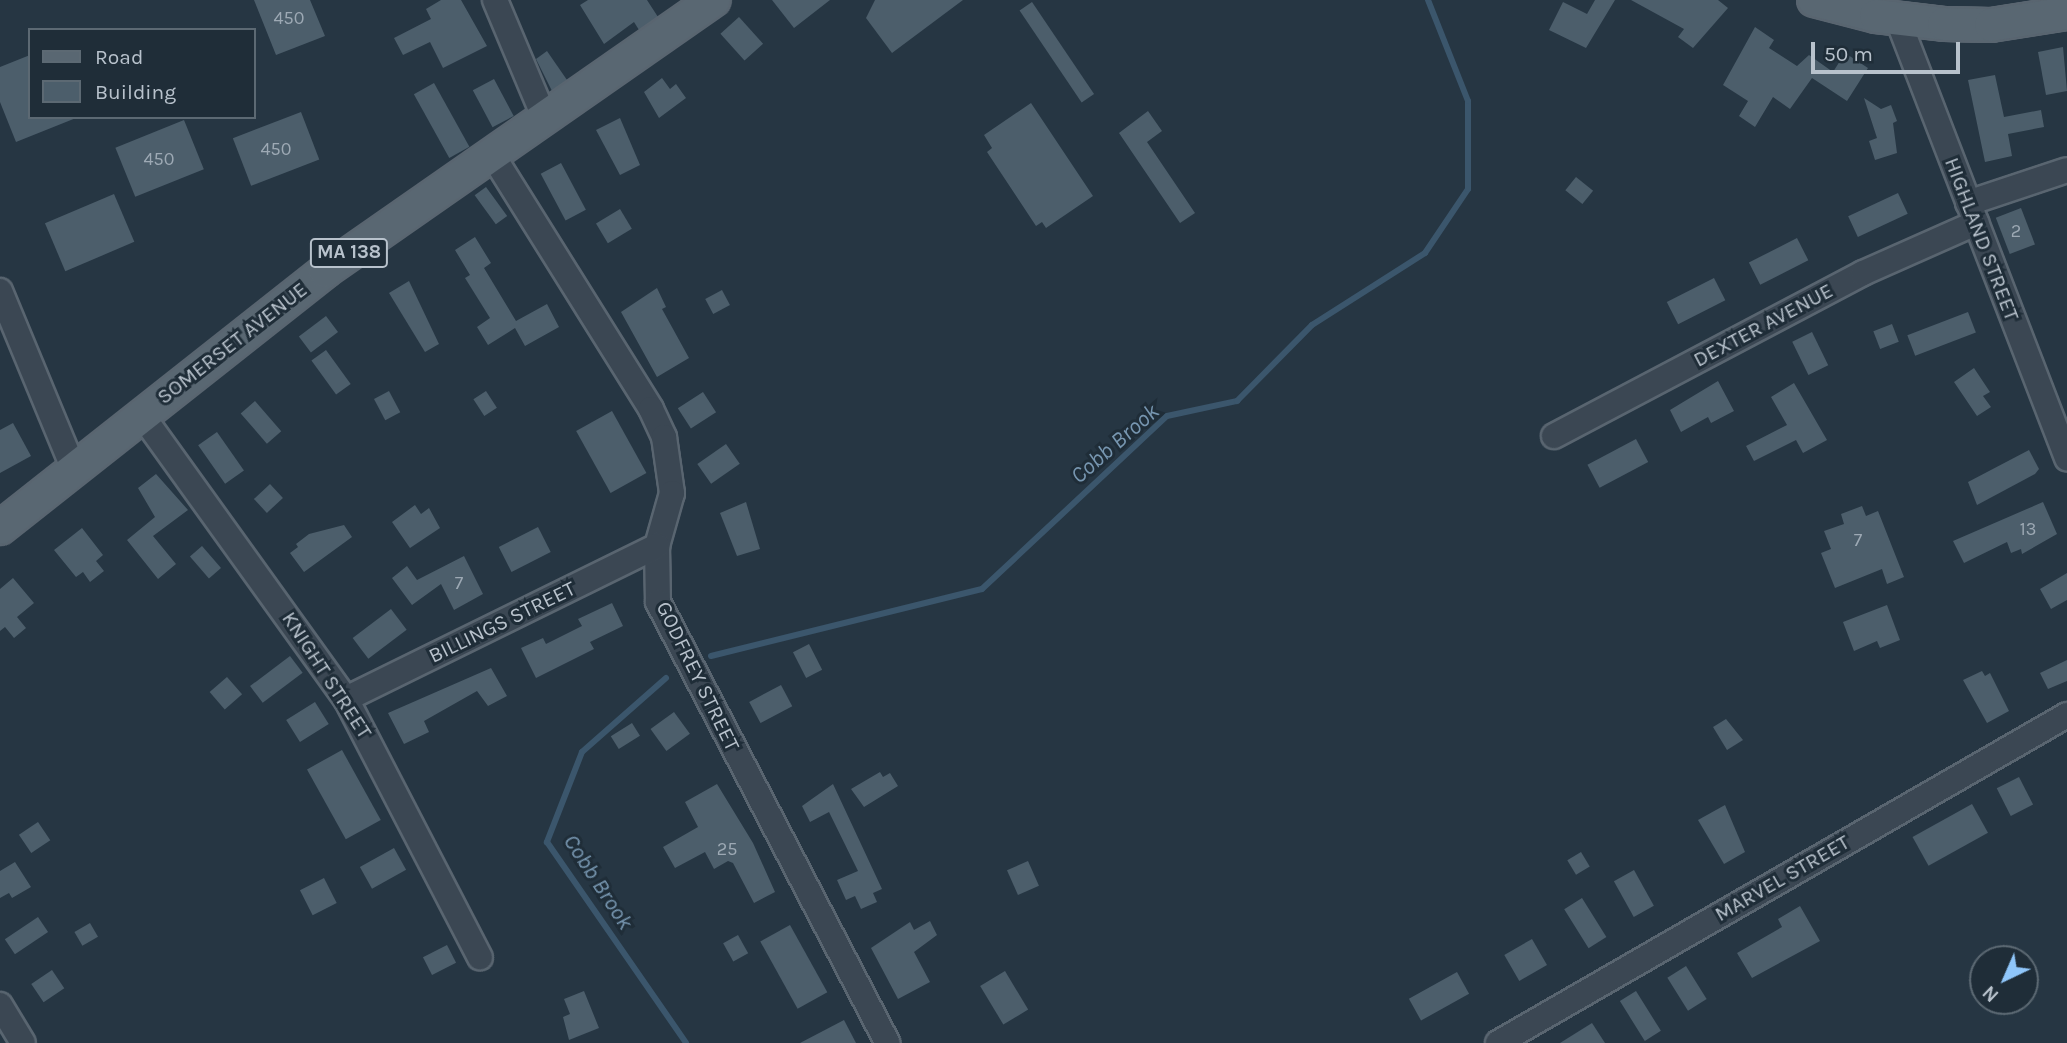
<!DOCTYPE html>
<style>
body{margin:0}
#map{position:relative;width:2067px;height:1043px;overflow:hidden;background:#263643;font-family:Karla,sans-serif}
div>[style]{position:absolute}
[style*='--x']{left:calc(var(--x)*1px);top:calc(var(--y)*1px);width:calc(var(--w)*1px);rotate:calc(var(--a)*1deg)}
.stream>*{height:6px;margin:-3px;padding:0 3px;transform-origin:3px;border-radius:3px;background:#3b566c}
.building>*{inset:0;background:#4c5e6b;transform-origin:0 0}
.roads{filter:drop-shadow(2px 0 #596570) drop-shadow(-2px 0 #596570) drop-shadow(0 2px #596570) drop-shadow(0 -2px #596570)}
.minor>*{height:24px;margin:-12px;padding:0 12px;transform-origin:12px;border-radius:12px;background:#3b4753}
.major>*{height:32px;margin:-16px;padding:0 16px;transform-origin:16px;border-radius:16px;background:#596772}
span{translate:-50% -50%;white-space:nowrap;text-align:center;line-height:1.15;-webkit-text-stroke:6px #1f2d38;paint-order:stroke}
.number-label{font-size:18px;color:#9da9b4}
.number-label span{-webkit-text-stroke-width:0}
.shield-label span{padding:2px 5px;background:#1f2d38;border:2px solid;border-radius:5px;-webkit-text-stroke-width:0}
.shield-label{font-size:19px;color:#b8c2cc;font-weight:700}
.street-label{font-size:21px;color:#b8c2cc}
.water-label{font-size:23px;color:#7796b0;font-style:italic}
.legend{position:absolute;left:28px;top:28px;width:228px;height:91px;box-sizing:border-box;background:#1f2d38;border:2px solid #5c6973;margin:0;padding:9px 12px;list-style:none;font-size:21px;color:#b8c2cc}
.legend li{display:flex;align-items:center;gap:14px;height:35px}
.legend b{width:35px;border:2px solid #5c6973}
.north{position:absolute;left:1969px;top:945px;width:70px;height:70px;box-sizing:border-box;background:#1f2d38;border:2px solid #5c6973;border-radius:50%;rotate:224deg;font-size:19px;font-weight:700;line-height:28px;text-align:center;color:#b8c2cc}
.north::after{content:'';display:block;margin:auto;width:24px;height:32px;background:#8fc6fa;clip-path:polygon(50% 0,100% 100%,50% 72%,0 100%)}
.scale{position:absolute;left:1811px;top:42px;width:149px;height:32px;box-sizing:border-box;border:4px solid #b8c2cc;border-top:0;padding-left:9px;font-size:21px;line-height:24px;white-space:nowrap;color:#b8c2cc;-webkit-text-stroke:5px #1f2d38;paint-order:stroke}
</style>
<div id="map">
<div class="stream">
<i style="--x:711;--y:656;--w:279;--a:-13.9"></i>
<i style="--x:982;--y:589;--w:253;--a:-43.1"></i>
<i style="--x:1167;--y:416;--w:72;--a:-12.1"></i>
<i style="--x:1237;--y:401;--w:107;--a:-45.4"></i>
<i style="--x:1312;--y:325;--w:134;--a:-32.5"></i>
<i style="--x:1425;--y:253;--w:77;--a:-56.1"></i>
<i style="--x:1468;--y:189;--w:88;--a:-90"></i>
<i style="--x:1468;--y:101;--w:109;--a:-111.6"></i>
<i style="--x:666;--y:678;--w:112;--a:138.6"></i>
<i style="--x:582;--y:752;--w:97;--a:111.3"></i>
<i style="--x:547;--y:842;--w:244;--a:55.3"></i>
</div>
<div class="building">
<i style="clip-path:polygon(254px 0,310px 0,325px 36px,276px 55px)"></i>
<i style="clip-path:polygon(441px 0,461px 0,487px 46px,443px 68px,430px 42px,403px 55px,394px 38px,431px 19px,426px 9px)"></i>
<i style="clip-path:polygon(588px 0,647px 0,658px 17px,639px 30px,634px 22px,604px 44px,580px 5px)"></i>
<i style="clip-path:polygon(772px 0,830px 0,794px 28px)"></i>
<i style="clip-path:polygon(875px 0,963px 0,892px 53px,866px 18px)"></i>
<i style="clip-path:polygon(1595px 0,1615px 0,1586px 48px,1549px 30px,1563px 2px,1587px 14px)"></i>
<i style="clip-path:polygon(1631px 0,1718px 0,1728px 8px,1693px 48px,1678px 37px,1684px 29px)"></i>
<i style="left:1032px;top:2px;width:111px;height:15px;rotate:56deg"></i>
<i style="left:739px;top:17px;width:36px;height:25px;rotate:48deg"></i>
<i style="clip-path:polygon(1755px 27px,1774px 40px,1769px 48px,1797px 66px,1809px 55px,1833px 72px,1845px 53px,1868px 68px,1847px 101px,1812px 78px,1790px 109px,1773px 97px,1755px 127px,1739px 116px,1748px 101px,1723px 85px)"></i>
<i style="clip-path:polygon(2063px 47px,2067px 91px,2046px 95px,2038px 52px)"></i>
<i style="clip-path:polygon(547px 51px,567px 80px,552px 91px,536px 59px)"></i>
<i style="clip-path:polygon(30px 55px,30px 117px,76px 118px,16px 142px,0 102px,0 67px)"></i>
<i style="clip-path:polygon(1995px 75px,2004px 117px,2041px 110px,2044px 127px,2008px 134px,2012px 156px,1985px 162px,1968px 80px)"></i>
<i style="clip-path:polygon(662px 78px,670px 89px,676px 84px,686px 98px,659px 118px,644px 92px)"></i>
<i style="left:494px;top:79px;width:42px;height:24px;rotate:62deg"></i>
<i style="left:434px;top:83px;width:73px;height:23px;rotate:61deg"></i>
<i style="clip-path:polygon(1864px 98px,1881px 109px,1891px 105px,1897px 121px,1893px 123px,1897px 153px,1875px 160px,1869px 141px,1877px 138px)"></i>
<i style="clip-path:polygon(1031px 103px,1093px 196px,1046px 228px,1042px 222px,1036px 226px,987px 152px,992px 148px,984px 135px)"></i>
<i style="clip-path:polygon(1148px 111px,1162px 131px,1147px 142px,1195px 213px,1180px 223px,1119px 133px)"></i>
<i style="left:301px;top:112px;width:51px;height:73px;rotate:69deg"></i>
<i style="clip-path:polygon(620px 118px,640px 165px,620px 175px,596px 130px)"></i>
<i style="left:184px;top:120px;width:53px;height:74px;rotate:68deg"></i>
<i style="left:561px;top:163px;width:53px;height:23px;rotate:62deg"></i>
<i style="left:1576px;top:177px;width:22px;height:17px;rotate:39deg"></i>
<i style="left:486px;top:187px;width:36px;height:14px;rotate:54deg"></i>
<i style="left:1898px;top:193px;width:23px;height:55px;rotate:65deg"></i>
<i style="left:114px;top:194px;width:52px;height:75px;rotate:67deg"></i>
<i style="left:2021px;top:208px;width:39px;height:27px;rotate:69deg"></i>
<i style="left:620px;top:209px;width:23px;height:28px;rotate:59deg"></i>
<i style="clip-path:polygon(475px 237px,491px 263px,484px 268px,516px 321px,547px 304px,559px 327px,525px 346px,515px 328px,488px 345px,477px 327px,490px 318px,465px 278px,470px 275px,455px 250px)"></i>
<i style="left:1797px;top:238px;width:25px;height:54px;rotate:63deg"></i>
<i style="left:1714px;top:278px;width:25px;height:53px;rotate:63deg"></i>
<i style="clip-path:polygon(409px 281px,439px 344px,425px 352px,389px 293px)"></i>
<i style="clip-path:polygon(657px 288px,666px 307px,662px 309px,689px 358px,657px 377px,621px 312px)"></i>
<i style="left:722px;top:290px;width:17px;height:19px;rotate:62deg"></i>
<i style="left:1968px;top:312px;width:22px;height:65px;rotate:69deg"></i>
<i style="left:326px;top:316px;width:20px;height:34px;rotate:53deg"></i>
<i style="left:1892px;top:324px;width:19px;height:20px;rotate:69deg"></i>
<i style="left:1812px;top:332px;width:37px;height:22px;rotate:64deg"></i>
<i style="left:326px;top:350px;width:42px;height:18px;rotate:54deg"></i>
<i style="clip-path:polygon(1974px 368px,1990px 392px,1983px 396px,1991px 407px,1977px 416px,1954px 382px)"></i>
<i style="clip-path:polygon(1718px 381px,1734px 411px,1711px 423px,1708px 417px,1681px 432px,1670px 410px)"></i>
<i style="clip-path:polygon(1794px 383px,1827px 440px,1803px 453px,1796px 440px,1754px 461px,1746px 446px,1787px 425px,1771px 397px)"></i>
<i style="left:389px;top:391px;width:24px;height:17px;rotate:62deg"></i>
<i style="left:486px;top:391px;width:20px;height:15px;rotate:57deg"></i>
<i style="left:703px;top:392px;width:24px;height:30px;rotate:57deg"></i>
<i style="left:255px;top:401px;width:40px;height:19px;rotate:49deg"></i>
<i style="left:612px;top:411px;width:71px;height:41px;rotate:61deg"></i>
<i style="clip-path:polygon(13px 423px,31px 456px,0 473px,0 430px)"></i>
<i style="left:217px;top:432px;width:47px;height:23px;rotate:55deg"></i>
<i style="left:1636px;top:439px;width:26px;height:55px;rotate:62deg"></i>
<i style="left:726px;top:444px;width:24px;height:35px;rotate:55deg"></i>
<i style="clip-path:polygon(2029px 450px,2039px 469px,2035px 474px,1977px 505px,1968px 482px)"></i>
<i style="clip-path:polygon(156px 474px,188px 510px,153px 536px,176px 564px,158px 579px,127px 540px,155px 517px,138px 488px)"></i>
<i style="left:270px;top:484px;width:19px;height:22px;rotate:47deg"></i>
<i style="clip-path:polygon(746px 502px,760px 549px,737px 556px,720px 513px)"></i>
<i style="clip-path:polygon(2043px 502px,2057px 534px,2022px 554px,2021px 549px,2011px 553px,2007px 542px,1964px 563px,1953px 541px)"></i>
<i style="clip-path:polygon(415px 505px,421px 514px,429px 508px,440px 528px,410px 548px,392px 522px)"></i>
<i style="clip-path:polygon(1862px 506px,1866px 516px,1878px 511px,1904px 577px,1887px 584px,1882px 569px,1835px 588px,1821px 553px,1831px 549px,1824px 531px,1844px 524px,1841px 514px)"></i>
<i style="clip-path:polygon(344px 525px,352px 537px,304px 572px,290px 553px,298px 547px,296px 544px,309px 534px)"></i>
<i style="left:538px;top:527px;width:28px;height:44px;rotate:63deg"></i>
<i style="clip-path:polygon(82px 528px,103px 555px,96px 561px,104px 571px,90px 582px,83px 572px,76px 577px,54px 550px)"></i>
<i style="left:202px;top:546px;width:29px;height:16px;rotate:49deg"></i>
<i style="clip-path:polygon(464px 556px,483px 594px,454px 610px,441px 584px,412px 605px,392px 578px,407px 566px,417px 580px)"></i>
<i style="clip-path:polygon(2067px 573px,2067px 600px,2051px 609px,2040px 589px)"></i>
<i style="clip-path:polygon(13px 578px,34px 603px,17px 617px,26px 628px,14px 638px,5px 627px,0 631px,0 589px)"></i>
<i style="clip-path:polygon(612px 603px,623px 626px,590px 642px,594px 649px,536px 678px,521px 648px,543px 638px,546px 644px,582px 626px,578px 619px)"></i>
<i style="clip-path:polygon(1887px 605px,1900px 640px,1880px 648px,1877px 641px,1854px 651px,1843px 622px)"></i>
<i style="left:391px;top:609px;width:26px;height:48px;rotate:53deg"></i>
<i style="left:809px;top:644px;width:29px;height:18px;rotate:63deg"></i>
<i style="left:290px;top:656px;width:21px;height:50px;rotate:53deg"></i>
<i style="clip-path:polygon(2067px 660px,2067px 681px,2048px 689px,2040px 673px)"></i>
<i style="clip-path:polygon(491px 668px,507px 696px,488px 706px,477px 691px,424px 721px,429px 732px,404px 744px,388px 713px)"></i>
<i style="clip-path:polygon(1982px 671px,1985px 676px,1990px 673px,2009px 711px,1987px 723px,1963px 680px)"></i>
<i style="left:227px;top:677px;width:23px;height:23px;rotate:49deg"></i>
<i style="left:781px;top:685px;width:24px;height:36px;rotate:62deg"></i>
<i style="left:315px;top:702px;width:26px;height:34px;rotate:58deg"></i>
<i style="left:674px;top:712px;width:27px;height:29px;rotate:54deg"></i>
<i style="clip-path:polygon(1726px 719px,1743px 740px,1727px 750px,1713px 727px)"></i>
<i style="left:632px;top:723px;width:15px;height:25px;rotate:58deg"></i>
<i style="left:342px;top:750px;width:80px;height:40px;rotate:61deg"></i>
<i style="clip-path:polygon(880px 772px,883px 777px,890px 773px,898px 786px,864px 807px,851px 789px)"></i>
<i style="left:2019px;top:777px;width:31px;height:25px;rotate:63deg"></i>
<i style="clip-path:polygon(717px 784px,753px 843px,775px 892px,754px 903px,733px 863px,728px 861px,714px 869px,705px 852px,675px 868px,663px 847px,698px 827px,685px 802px)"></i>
<i style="clip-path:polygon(833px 784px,882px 889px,873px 893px,877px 902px,861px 909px,855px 896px,846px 900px,837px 880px,858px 871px,829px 812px,810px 822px,802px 806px)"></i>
<i style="left:1972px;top:804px;width:33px;height:68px;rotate:61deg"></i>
<i style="clip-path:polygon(1725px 805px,1745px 852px,1724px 864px,1698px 820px)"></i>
<i style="left:38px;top:822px;width:22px;height:23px;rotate:56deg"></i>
<i style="left:394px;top:848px;width:25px;height:39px;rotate:61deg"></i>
<i style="left:1581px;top:852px;width:17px;height:16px;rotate:59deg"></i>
<i style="left:1028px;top:861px;width:27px;height:23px;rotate:66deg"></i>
<i style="clip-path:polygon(15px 862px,31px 887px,12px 898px,9px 893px,0 898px,0 871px)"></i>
<i style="left:1634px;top:870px;width:41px;height:23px;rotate:61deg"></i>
<i style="left:324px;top:878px;width:28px;height:27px;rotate:63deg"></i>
<i style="left:1582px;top:898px;width:46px;height:21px;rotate:58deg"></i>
<i style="clip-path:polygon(1800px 906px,1820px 941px,1752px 978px,1737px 953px,1782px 927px,1778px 919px)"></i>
<i style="left:38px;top:917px;width:18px;height:40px;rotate:56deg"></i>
<i style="clip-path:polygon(930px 921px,937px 935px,914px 952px,930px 982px,898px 999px,871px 948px,910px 922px,914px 930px)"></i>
<i style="left:90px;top:923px;width:16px;height:18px;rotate:60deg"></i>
<i style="left:790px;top:925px;width:77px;height:34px;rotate:61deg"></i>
<i style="left:738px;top:935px;width:21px;height:17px;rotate:61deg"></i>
<i style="left:1532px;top:939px;width:30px;height:32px;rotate:60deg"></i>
<i style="left:447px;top:945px;width:20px;height:27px;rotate:63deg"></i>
<i style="left:1686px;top:966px;width:39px;height:22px;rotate:58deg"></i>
<i style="left:52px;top:970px;width:22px;height:25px;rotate:56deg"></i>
<i style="left:1005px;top:971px;width:45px;height:29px;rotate:59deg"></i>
<i style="left:1457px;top:972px;width:25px;height:55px;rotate:61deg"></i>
<i style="clip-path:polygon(584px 991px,599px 1028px,569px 1040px,563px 1017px,570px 1014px,564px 999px)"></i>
<i style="left:1636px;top:991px;width:47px;height:19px;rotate:58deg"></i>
<i style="clip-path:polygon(844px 1020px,856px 1043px,800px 1043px)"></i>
<i style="clip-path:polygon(1592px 1023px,1605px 1043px,1560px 1043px)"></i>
</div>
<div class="roads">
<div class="minor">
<i style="--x:495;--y:0;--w:129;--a:67.2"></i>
<i style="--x:1898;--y:20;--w:470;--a:68.9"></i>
<i style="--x:493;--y:156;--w:298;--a:58"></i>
<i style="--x:651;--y:409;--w:31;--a:65"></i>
<i style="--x:664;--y:437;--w:57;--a:81.9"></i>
<i style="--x:672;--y:493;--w:55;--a:105.8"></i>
<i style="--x:657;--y:546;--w:56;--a:89"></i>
<i style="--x:658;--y:602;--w:497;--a:62.5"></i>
<i style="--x:1968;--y:203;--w:104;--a:-18.4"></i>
<i style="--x:0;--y:291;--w:194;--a:67.5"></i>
<i style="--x:141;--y:414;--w:351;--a:54.3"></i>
<i style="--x:346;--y:699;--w:291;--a:62.6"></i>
<i style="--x:1554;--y:436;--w:349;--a:-27.8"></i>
<i style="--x:1863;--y:273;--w:124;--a:-23.9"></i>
<i style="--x:346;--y:699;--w:347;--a:-26.2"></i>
<i style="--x:0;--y:1005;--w:44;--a:58.8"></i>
<i style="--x:1498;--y:1043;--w:657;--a:-29.96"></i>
</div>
<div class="major">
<i style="--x:1814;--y:0;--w:64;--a:14.5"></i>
<i style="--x:1876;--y:16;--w:68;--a:6.7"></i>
<i style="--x:1944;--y:24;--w:47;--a:1.2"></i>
<i style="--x:1991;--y:25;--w:77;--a:-9"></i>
<i style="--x:0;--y:528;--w:414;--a:-38.3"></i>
<i style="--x:325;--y:271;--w:474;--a:-34.9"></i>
</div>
</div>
<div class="number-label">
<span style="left:289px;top:18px">450</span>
<span style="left:276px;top:149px">450</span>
<span style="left:159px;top:159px">450</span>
<span style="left:2016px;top:231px">2</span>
<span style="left:2028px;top:529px">13</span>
<span style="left:1858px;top:540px">7</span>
<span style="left:459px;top:583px">7</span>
<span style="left:727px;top:849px">25</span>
</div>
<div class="shield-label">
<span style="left:349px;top:253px">MA 138</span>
</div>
<div class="street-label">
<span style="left:1982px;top:239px;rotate:69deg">HIGHLAND STREET</span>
<span style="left:1763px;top:325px;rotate:-28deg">DEXTER AVENUE</span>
<span style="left:232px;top:343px;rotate:-38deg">SOMERSET AVENUE</span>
<span style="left:502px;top:622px;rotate:-26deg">BILLINGS STREET</span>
<span style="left:327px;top:675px;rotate:57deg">KNIGHT STREET</span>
<span style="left:698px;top:676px;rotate:64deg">GODFREY STREET</span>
<span style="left:1782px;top:878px;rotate:-30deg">MARVEL STREET</span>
</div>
<div class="water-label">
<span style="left:1115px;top:444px;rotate:-41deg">Cobb Brook</span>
<span style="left:598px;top:882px;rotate:57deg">Cobb Brook</span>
</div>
<ul class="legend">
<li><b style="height:9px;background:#596772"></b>Road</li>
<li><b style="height:19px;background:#4c5e6b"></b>Building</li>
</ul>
<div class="north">N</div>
<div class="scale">50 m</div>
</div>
